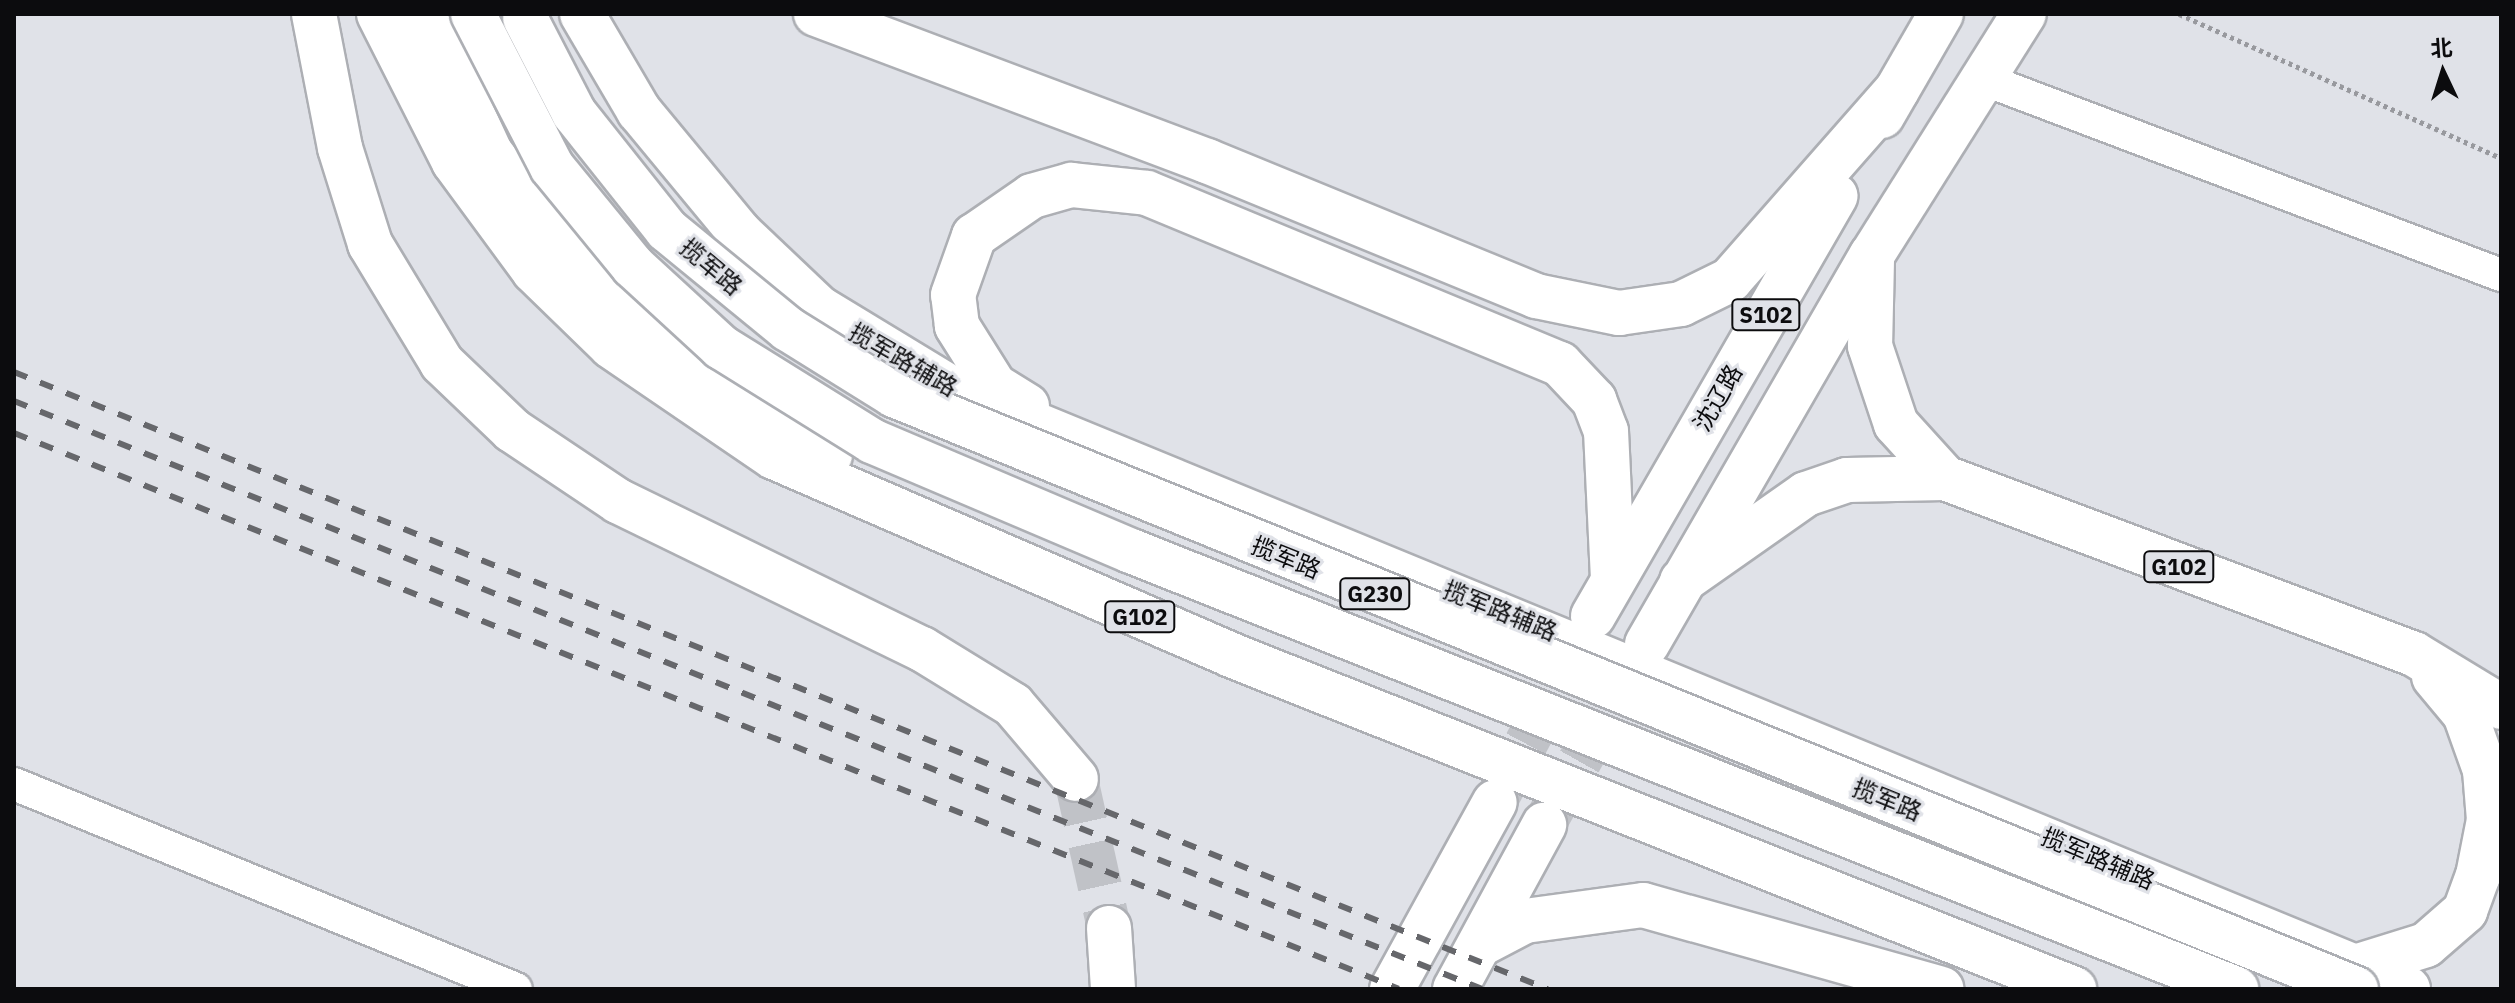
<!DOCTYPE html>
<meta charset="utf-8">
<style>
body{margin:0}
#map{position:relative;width:2515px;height:1003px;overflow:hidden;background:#e0e2e8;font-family:"IBM Plex Sans","Noto Sans SC",sans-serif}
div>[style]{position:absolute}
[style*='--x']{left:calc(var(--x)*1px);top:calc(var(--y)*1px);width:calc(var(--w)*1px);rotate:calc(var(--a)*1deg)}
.highway-tunnel>*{height:44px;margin-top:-22px;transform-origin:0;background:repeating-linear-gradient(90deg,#c0c2c7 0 44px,transparent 0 66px)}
.path>*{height:5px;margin-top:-2.5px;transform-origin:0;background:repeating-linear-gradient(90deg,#98999e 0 4px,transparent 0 8px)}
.roads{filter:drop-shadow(2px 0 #adafb4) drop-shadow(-2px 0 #adafb4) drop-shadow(0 2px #adafb4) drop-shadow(0 -2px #adafb4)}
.street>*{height:32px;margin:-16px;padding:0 16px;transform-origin:16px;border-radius:16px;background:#fff}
.highway>*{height:44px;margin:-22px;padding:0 22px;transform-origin:22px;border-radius:22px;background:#fff}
.rail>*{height:6px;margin-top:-3px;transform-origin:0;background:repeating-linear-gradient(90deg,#66676b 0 14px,transparent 0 28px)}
.bridges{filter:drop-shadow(2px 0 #adafb4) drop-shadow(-2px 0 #adafb4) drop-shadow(0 2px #adafb4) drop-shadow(0 -2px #adafb4)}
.highway-bridge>*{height:44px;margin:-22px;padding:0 22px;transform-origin:22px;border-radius:22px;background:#fff}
span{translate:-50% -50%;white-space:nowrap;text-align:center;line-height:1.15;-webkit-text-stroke:6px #e0e2e8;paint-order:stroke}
.shield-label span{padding:2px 6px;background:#e0e2e8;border:2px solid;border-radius:6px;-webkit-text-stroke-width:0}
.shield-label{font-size:22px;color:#0c0c0e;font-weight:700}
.street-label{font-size:24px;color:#0c0c0e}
.frame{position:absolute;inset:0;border:16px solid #0c0c0e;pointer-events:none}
.north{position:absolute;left:2403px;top:32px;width:80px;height:80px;-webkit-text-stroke:6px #e0e2e8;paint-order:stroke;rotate:356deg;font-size:22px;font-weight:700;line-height:32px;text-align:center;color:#0c0c0e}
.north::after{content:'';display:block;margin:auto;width:28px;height:36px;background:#0c0c0e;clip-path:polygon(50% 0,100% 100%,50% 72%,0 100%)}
</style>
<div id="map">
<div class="highway-tunnel">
<i style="--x:1076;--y:779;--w:153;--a:77.5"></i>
<i style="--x:1495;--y:802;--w:188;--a:-62.1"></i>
<i style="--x:1547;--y:819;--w:187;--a:-60.6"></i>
</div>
<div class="path">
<i style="--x:2179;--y:14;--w:353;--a:24.1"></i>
</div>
<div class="roads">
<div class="street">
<i style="--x:1983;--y:79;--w:554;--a:20.73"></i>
<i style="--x:14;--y:784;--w:542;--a:22.21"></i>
</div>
<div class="highway">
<i style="--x:314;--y:14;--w:136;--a:79"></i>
<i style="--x:340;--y:148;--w:101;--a:72.6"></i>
<i style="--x:370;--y:244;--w:139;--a:58.8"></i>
<i style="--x:442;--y:363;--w:97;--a:43.7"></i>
<i style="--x:512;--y:430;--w:128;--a:33.8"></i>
<i style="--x:618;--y:501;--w:338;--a:26"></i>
<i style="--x:922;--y:649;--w:107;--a:31.6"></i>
<i style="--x:1013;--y:705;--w:97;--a:49.6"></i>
<i style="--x:379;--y:14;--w:166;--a:63.1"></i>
<i style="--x:454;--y:162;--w:135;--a:53.7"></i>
<i style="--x:534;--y:271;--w:107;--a:44.2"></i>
<i style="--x:611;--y:346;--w:197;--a:34.3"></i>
<i style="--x:774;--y:457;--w:498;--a:23.4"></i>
<i style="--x:1231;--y:655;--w:907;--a:21.61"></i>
<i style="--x:426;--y:14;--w:152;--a:65.1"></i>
<i style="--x:490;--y:152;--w:145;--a:52.6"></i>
<i style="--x:578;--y:267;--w:132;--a:44.1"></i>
<i style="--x:673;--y:359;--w:184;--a:31.4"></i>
<i style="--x:582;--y:14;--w:113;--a:59.6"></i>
<i style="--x:639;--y:111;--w:158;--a:50.4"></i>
<i style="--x:740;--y:233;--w:109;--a:43.5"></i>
<i style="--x:819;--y:308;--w:162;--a:31.3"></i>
<i style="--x:957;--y:392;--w:1569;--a:22.36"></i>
<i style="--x:816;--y:14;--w:418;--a:20.6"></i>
<i style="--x:1207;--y:161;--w:356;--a:22.3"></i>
<i style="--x:1536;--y:296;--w:85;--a:11.6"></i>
<i style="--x:1619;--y:313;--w:63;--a:-8.3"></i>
<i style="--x:1681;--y:304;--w:55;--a:-26.1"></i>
<i style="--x:1730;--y:280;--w:253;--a:-48.7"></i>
<i style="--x:1882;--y:116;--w:118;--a:-60"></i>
<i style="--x:1872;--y:260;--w:86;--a:91.3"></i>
<i style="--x:1870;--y:346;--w:82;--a:71.6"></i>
<i style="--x:1896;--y:424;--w:73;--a:47.8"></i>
<i style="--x:1027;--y:406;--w:39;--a:-148"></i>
<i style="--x:994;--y:385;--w:70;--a:-122.1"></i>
<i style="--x:957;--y:326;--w:31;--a:-97"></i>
<i style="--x:953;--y:295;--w:63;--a:-70.4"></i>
<i style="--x:974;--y:236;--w:70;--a:-34.6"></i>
<i style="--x:1032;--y:196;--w:41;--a:-15.8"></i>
<i style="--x:1071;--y:185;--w:76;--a:6"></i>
<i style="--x:1147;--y:193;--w:447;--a:22.5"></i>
<i style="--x:1560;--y:364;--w:50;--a:46.6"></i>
<i style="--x:1594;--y:400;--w:33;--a:69"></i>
<i style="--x:1606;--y:431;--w:149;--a:87.3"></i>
<i style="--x:1682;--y:581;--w:151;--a:-35.1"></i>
<i style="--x:1806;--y:494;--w:43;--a:-18.9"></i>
<i style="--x:1847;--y:480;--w:98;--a:-1.2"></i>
<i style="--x:1945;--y:478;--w:501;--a:20.57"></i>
<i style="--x:2414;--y:654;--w:102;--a:31.3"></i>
<i style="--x:1593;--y:616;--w:485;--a:-60"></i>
<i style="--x:1647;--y:644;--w:449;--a:-60"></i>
<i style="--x:1872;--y:255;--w:285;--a:-57.8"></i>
<i style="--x:1109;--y:928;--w:61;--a:86.2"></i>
<i style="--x:1481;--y:944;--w:50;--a:-27.6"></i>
<i style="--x:1525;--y:921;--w:119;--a:-7.7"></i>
<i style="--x:1643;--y:905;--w:310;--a:15.7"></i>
<i style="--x:2355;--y:967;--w:74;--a:-17.2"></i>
<i style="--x:2426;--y:945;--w:52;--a:-41.1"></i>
<i style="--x:2465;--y:911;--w:37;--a:-70"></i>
<i style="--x:2478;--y:876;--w:57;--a:-78.9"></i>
<i style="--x:2489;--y:820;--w:50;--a:-94.6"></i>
<i style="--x:2485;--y:770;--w:59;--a:-109.7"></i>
<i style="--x:2465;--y:714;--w:48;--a:-130"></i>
<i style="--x:1392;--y:989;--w:213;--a:-61.2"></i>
<i style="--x:1455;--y:989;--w:187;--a:-61.5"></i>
</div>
</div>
<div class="rail">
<i style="--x:14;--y:372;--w:1653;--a:21.92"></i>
<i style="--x:14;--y:401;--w:1581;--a:21.83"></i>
<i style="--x:14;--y:433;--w:1492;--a:21.87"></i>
</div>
<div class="bridges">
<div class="highway-bridge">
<i style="--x:473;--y:14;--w:172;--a:62.7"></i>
<i style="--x:552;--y:167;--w:128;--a:50.7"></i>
<i style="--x:633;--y:266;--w:120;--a:42.6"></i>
<i style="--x:721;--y:347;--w:178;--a:31.9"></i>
<i style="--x:872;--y:441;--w:281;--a:23"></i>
<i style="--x:1131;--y:551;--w:1189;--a:21.62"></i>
<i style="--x:525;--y:18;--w:107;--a:62.7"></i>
<i style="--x:574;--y:113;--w:149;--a:51.5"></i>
<i style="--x:667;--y:230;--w:156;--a:39.3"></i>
<i style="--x:788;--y:329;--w:125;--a:31.9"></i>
<i style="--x:894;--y:395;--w:1578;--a:22.11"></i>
</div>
</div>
<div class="shield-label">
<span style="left:1766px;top:315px">S102</span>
<span style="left:2179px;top:567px">G102</span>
<span style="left:1375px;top:594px">G230</span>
<span style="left:1140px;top:617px">G102</span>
</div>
<div class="street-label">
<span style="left:711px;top:267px;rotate:40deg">揽军路</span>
<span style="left:903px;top:360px;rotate:30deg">揽军路辅路</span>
<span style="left:1718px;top:398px;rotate:-60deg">沈辽路</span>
<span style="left:1286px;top:558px;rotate:22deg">揽军路</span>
<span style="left:1500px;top:611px;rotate:22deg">揽军路辅路</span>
<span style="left:1887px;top:800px;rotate:22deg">揽军路</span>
<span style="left:2098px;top:859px;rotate:23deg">揽军路辅路</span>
</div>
<div class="frame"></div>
<div class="north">北</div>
</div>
